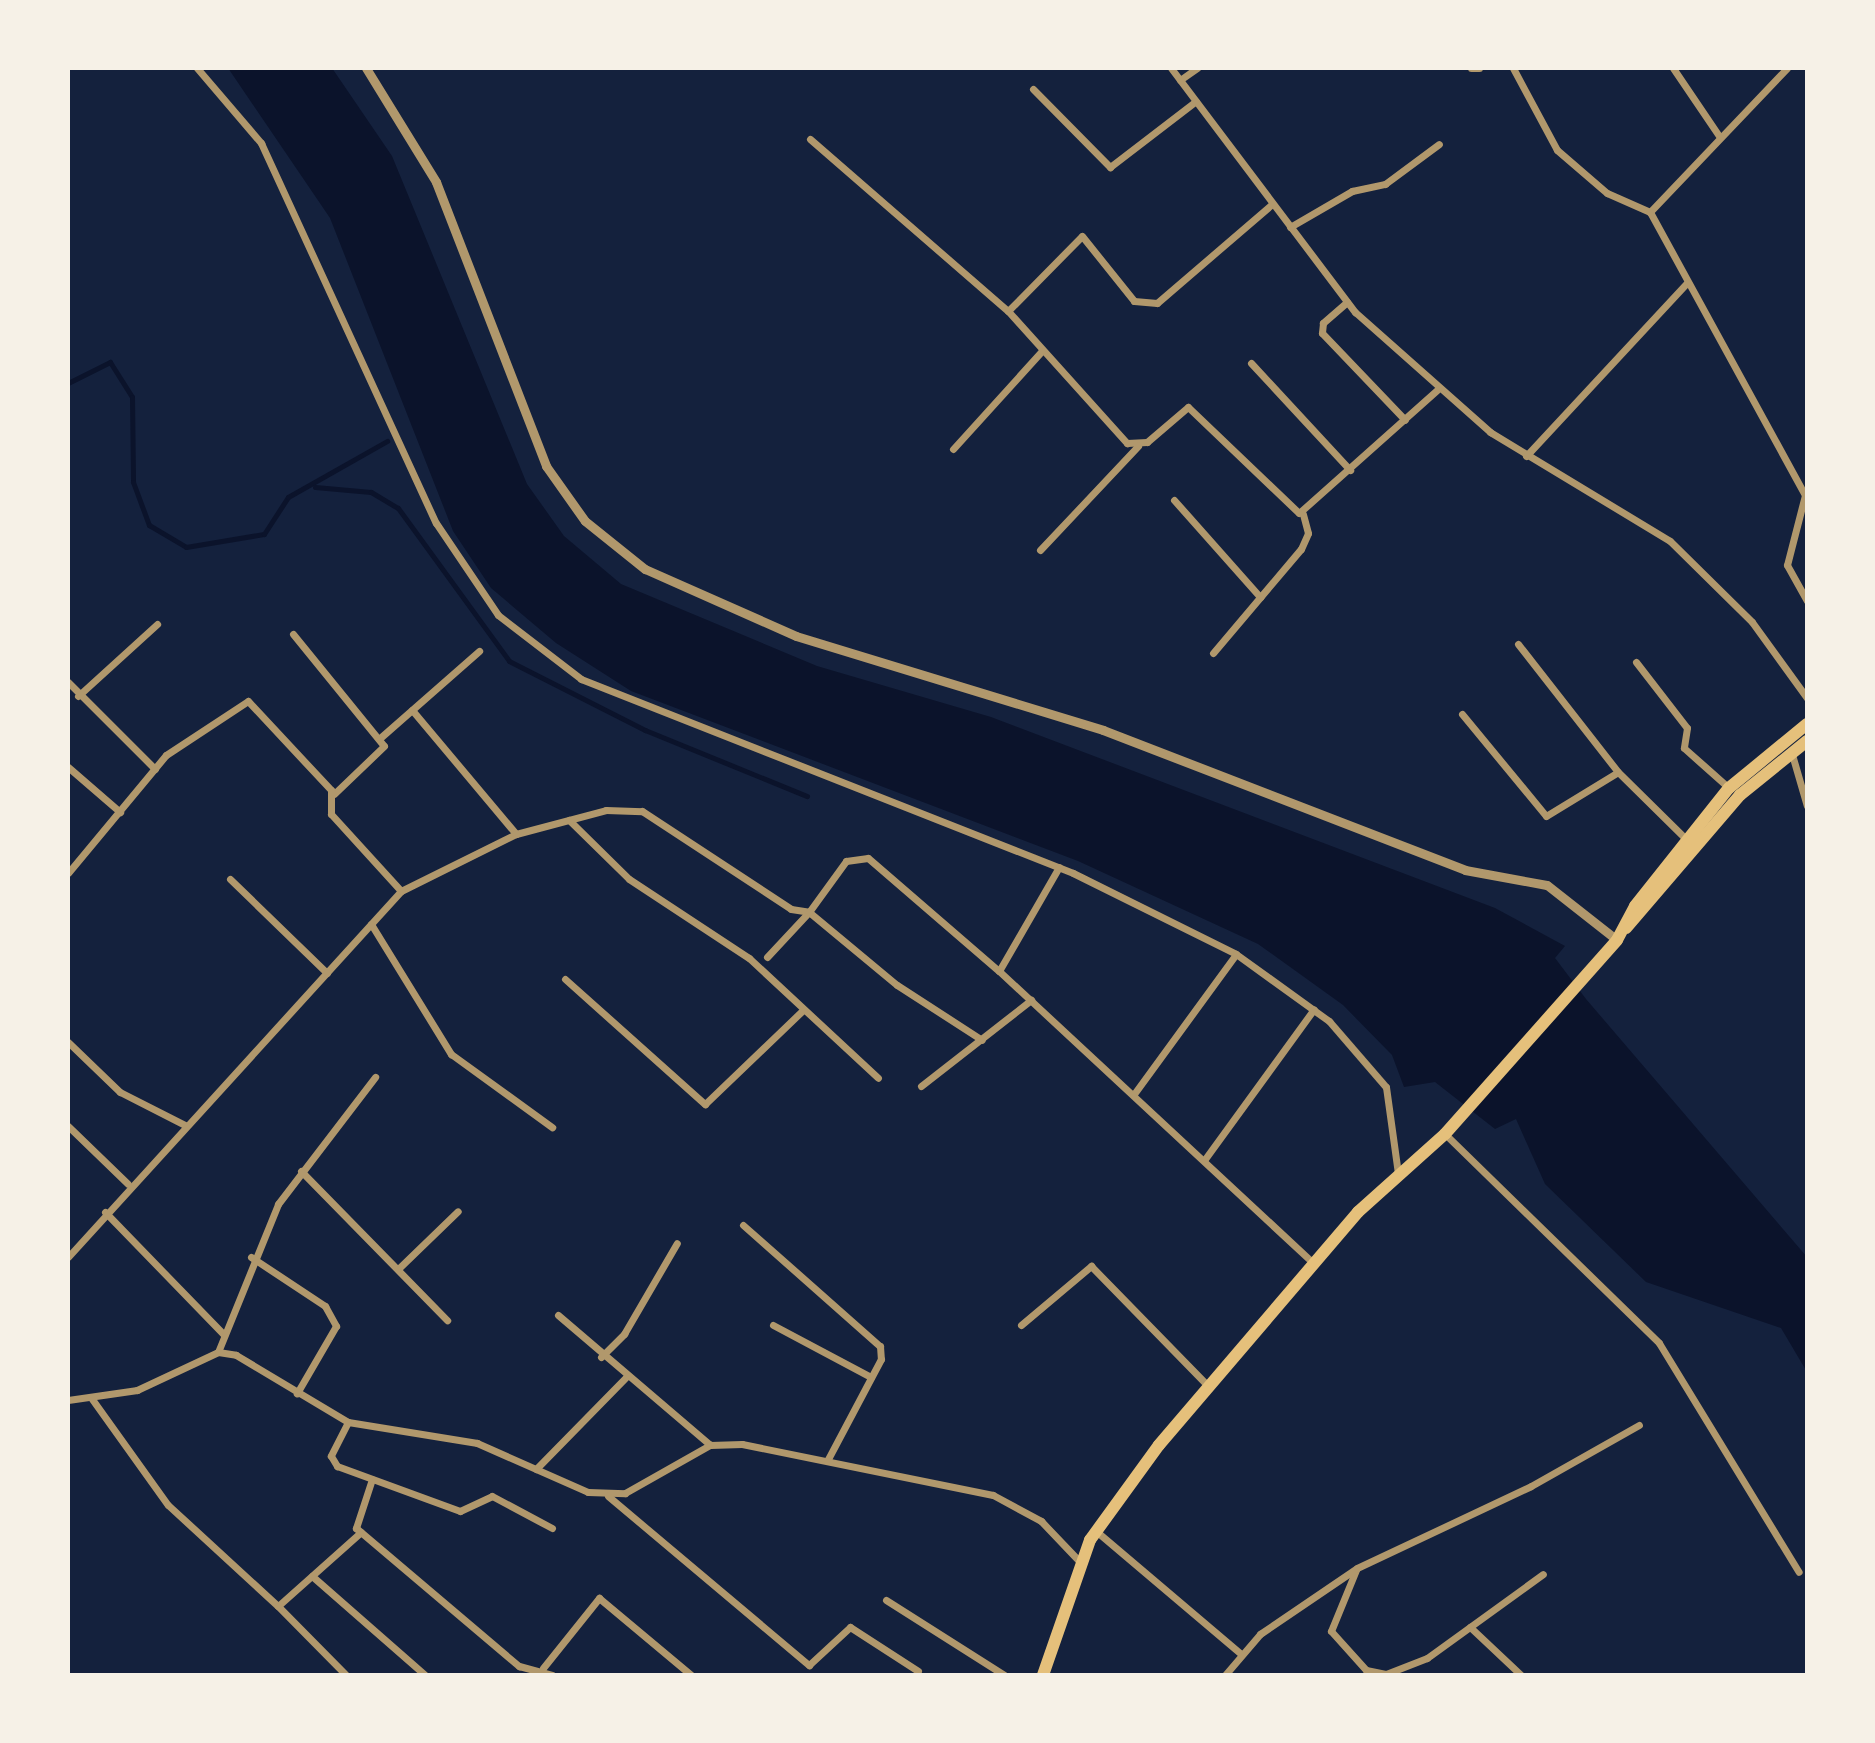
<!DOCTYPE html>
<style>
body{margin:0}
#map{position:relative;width:1875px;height:1743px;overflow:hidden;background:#14213d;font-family:"Work Sans",sans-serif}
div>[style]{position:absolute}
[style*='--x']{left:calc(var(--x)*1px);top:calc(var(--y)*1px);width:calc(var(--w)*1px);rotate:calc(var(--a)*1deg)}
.water>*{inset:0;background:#0b132b}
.stream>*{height:5px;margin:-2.5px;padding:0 2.5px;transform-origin:2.5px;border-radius:2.5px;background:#0b132b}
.minor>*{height:7px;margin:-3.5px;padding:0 3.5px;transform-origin:3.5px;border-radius:3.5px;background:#b1986c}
.tertiary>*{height:9px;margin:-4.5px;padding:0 4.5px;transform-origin:4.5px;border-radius:4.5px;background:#b1986c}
.trunk>*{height:12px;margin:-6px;padding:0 6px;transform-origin:6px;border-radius:6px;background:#e5c07b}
span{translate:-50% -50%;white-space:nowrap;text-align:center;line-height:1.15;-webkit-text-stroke:6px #f6f1e7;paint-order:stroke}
.frame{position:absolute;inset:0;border:70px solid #f6f1e7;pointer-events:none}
</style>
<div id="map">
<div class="water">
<i style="clip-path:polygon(228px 68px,332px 68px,392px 156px,527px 484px,564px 536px,621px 584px,817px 666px,991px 717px,1495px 908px,1565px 946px,1555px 958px,1586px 999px,1807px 1257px,1807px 1372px,1781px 1328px,1646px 1282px,1545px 1184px,1516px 1119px,1495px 1129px,1435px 1082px,1404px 1087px,1392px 1055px,1343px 1005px,1258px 944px,1078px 861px,631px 691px,556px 643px,491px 588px,453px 531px,330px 218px)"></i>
</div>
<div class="stream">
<i style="--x:68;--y:383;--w:47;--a:-26.6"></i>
<i style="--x:110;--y:362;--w:41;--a:57.8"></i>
<i style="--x:132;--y:397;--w:85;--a:89.3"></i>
<i style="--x:133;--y:482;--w:46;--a:69.6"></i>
<i style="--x:149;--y:525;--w:43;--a:30.7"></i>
<i style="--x:186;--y:547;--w:79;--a:-9.5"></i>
<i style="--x:264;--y:534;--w:44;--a:-57"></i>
<i style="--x:288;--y:497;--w:114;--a:-29.5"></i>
<i style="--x:315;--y:487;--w:56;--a:5.1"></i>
<i style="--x:371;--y:492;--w:31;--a:31"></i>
<i style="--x:398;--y:508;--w:189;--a:54"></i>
<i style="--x:509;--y:661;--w:153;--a:26.9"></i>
<i style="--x:645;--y:730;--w:175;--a:22.2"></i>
</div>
<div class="minor">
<i style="--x:197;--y:68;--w:99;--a:49.5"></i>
<i style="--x:261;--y:143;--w:418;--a:65.3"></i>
<i style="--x:436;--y:523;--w:111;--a:56"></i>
<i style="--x:498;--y:615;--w:105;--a:37.6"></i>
<i style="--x:581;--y:679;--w:529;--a:21.52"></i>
<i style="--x:1073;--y:873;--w:182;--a:26.4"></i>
<i style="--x:1236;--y:954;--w:115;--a:35.8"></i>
<i style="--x:1329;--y:1021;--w:87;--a:49.2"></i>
<i style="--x:1386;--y:1087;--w:88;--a:82.1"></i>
<i style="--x:1171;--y:68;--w:306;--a:53"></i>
<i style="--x:1355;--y:312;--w:181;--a:41.6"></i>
<i style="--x:1490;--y:432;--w:210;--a:31.2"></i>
<i style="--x:1670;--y:541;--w:115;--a:44.6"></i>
<i style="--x:1752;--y:622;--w:94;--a:54.1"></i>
<i style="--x:1471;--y:68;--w:8;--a:0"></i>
<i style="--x:1513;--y:68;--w:93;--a:61.8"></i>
<i style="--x:1557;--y:150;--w:66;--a:40.7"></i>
<i style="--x:1607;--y:193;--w:47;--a:23.8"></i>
<i style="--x:1673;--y:68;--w:82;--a:55.9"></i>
<i style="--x:1787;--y:68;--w:199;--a:133.6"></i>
<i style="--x:1650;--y:212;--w:323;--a:61.3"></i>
<i style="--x:1805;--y:495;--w:72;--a:104.4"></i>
<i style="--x:1787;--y:565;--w:41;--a:60.9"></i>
<i style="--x:1180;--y:80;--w:21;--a:-35"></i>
<i style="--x:1033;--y:89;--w:110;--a:45.4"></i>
<i style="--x:1110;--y:167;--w:108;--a:-37.5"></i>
<i style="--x:810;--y:139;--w:262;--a:41"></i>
<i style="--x:1008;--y:311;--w:105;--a:-45.4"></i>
<i style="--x:1082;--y:236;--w:83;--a:51.3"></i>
<i style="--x:1134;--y:301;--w:23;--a:5"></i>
<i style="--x:1157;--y:303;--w:152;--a:-40.7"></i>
<i style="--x:1290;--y:227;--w:72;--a:-30.1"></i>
<i style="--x:1352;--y:191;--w:34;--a:-12"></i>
<i style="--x:1385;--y:184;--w:67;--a:-36.5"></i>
<i style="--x:1347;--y:302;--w:32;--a:139"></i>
<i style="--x:1323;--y:323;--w:10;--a:96"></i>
<i style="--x:1322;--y:333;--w:120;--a:46.3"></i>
<i style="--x:1008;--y:311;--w:178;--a:48"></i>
<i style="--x:1127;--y:443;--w:20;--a:-3"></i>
<i style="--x:1147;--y:442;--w:54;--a:-40.5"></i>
<i style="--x:1188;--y:407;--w:153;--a:43.7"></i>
<i style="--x:1299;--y:513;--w:185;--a:-41.7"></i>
<i style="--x:1251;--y:363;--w:146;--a:47.2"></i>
<i style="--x:953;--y:449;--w:132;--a:-47.8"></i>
<i style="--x:1526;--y:456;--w:236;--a:-47.1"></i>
<i style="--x:1174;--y:500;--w:130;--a:48.4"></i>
<i style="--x:1040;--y:550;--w:143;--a:-46.7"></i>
<i style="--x:293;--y:634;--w:144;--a:50.9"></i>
<i style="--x:384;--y:746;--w:69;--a:136.2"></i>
<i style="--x:1518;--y:644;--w:162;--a:52"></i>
<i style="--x:1618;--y:772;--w:94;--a:44.6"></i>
<i style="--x:1213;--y:653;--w:136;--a:-49.8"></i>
<i style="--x:1301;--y:549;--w:17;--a:-66"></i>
<i style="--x:1308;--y:533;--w:20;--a:-105"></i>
<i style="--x:1636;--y:662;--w:83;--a:52.3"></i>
<i style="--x:1687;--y:728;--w:20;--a:99"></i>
<i style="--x:1684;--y:748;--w:60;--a:41.6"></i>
<i style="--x:68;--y:682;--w:123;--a:45"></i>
<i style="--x:78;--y:696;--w:107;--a:-42.3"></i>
<i style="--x:412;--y:710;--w:162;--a:50"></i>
<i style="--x:1462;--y:714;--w:132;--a:50.5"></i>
<i style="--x:1546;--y:816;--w:84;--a:-31.4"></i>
<i style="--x:380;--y:738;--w:132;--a:-41.3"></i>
<i style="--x:1791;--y:751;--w:57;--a:73.8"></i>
<i style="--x:68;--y:767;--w:69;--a:40.9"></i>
<i style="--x:569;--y:820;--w:84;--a:44.5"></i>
<i style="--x:629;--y:879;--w:144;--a:33.4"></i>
<i style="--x:749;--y:958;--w:176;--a:42.9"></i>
<i style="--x:68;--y:873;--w:153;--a:-50.3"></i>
<i style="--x:166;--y:755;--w:98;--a:-33.4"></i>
<i style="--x:248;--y:701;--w:122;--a:47"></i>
<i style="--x:331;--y:790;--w:24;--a:90"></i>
<i style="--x:331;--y:814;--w:104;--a:47.7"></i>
<i style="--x:230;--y:879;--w:135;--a:44.1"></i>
<i style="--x:371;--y:924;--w:153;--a:58.4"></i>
<i style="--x:451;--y:1054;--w:125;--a:35.9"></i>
<i style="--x:767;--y:957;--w:62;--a:-47"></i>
<i style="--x:809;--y:912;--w:114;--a:39.7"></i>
<i style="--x:897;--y:985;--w:101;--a:32.9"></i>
<i style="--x:999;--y:971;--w:120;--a:-60"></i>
<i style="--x:565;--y:979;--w:188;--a:41.8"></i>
<i style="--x:705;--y:1104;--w:136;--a:-43.8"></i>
<i style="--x:68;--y:1042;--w:72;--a:43.9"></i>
<i style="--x:120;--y:1092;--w:73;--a:26.9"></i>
<i style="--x:921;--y:1086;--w:140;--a:-38"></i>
<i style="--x:1134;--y:1094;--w:173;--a:-53.9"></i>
<i style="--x:68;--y:1126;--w:83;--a:44"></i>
<i style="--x:1445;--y:1134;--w:299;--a:44.3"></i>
<i style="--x:1659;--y:1343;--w:268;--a:58.6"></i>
<i style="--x:1205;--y:1159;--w:185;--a:-54"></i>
<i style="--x:301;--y:1171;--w:209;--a:45.6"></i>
<i style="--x:105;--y:1212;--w:171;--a:45.9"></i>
<i style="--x:743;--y:1225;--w:183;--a:41.5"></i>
<i style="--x:880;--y:1346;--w:13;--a:86"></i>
<i style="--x:881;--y:1359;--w:115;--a:117.9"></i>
<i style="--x:68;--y:1257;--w:495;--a:-47.7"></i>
<i style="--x:401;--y:891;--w:128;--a:-26.4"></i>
<i style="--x:516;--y:834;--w:93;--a:-14.9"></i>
<i style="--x:606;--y:810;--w:36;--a:2"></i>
<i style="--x:642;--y:811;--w:178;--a:33.3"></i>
<i style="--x:791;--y:909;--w:18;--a:9"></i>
<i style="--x:809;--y:912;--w:63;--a:-54"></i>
<i style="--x:846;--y:861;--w:22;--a:-8"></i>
<i style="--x:868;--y:858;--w:173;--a:40.8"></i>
<i style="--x:999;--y:971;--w:430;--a:42.9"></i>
<i style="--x:251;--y:1257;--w:89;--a:33.5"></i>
<i style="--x:325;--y:1306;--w:23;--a:61"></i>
<i style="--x:336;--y:1326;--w:78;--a:120.2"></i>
<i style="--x:398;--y:1269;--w:83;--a:-44"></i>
<i style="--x:558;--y:1315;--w:200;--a:40.5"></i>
<i style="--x:773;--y:1325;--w:111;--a:28"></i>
<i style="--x:1021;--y:1325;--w:92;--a:-40.1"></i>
<i style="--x:1091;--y:1266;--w:168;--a:45.7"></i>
<i style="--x:218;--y:1352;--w:160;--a:-67.9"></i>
<i style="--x:278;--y:1204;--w:160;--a:-52.6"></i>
<i style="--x:601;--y:1357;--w:33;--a:-45"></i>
<i style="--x:624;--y:1334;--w:105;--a:-59.8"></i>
<i style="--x:92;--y:1399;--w:130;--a:54.4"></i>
<i style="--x:168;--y:1505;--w:149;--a:42.6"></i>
<i style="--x:68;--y:1400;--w:70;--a:-8.2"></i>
<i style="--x:137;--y:1390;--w:89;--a:-25.1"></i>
<i style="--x:218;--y:1352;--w:18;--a:9"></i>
<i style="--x:236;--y:1355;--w:131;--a:30.9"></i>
<i style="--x:348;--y:1422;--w:131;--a:9.2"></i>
<i style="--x:477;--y:1443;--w:121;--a:23.8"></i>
<i style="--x:588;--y:1492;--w:37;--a:2"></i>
<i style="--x:625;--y:1493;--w:98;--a:-29.5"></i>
<i style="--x:710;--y:1445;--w:32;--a:-2"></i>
<i style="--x:742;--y:1444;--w:256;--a:11.5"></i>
<i style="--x:993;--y:1495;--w:55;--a:28.4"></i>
<i style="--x:1041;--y:1521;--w:57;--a:46.4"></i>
<i style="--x:348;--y:1422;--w:38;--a:117"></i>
<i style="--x:331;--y:1456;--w:12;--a:59"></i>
<i style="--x:337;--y:1466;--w:131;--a:20.1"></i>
<i style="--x:460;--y:1511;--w:35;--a:-25"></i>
<i style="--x:492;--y:1496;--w:68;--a:28.1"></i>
<i style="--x:536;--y:1469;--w:130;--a:-45.6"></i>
<i style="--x:372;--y:1479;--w:52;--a:108.1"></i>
<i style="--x:356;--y:1528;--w:214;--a:40.3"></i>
<i style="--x:519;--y:1666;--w:34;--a:15"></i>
<i style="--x:608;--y:1496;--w:263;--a:40.1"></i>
<i style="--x:809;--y:1665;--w:56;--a:-42.8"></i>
<i style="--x:850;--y:1627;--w:81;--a:32.9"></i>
<i style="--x:1096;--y:1531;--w:190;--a:40.3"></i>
<i style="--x:1356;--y:1570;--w:66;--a:112.3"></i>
<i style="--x:1331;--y:1631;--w:52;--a:48.1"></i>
<i style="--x:1366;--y:1670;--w:20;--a:11"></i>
<i style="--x:1386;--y:1674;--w:44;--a:-21.3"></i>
<i style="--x:1427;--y:1658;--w:143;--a:-35.9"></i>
<i style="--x:312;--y:1576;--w:150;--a:41.2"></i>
<i style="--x:886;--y:1600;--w:140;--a:32.4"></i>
<i style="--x:1470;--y:1627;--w:70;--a:43.3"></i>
<i style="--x:543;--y:1668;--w:90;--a:-51.3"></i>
<i style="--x:599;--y:1598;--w:120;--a:39.9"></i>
<i style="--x:346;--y:1675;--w:97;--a:-134.6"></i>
<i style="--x:278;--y:1606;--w:111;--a:-41.7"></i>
<i style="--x:1225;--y:1675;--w:54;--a:-49.5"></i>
<i style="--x:1260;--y:1634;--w:117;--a:-34.2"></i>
<i style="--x:1357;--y:1568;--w:192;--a:-25.2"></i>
<i style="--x:1531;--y:1486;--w:124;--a:-29.5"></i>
</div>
<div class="tertiary">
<i style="--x:366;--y:68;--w:134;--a:58.4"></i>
<i style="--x:436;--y:182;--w:305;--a:68.8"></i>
<i style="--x:546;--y:466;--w:67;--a:54.7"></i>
<i style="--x:585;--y:521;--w:77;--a:38.7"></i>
<i style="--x:645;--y:569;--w:165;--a:23.9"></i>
<i style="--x:796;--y:636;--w:321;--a:17"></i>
<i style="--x:1103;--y:730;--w:388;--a:21.1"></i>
<i style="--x:1465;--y:870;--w:83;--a:10.4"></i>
<i style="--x:1547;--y:885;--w:89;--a:38.2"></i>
</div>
<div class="trunk">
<i style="--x:1626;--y:928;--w:175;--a:-49.4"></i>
<i style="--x:1740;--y:795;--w:86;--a:-38.9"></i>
<i style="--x:1043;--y:1675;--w:143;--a:-70.8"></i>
<i style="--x:1090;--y:1540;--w:117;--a:-54"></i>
<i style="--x:1159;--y:1445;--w:306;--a:-49.5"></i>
<i style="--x:1358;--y:1212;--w:117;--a:-41.9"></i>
<i style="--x:1445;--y:1134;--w:259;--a:-48.4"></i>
<i style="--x:1617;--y:940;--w:38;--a:-62"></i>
<i style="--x:1635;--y:906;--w:151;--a:-51.5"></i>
<i style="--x:1729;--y:788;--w:101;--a:-39.4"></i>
</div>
<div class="frame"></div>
</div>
